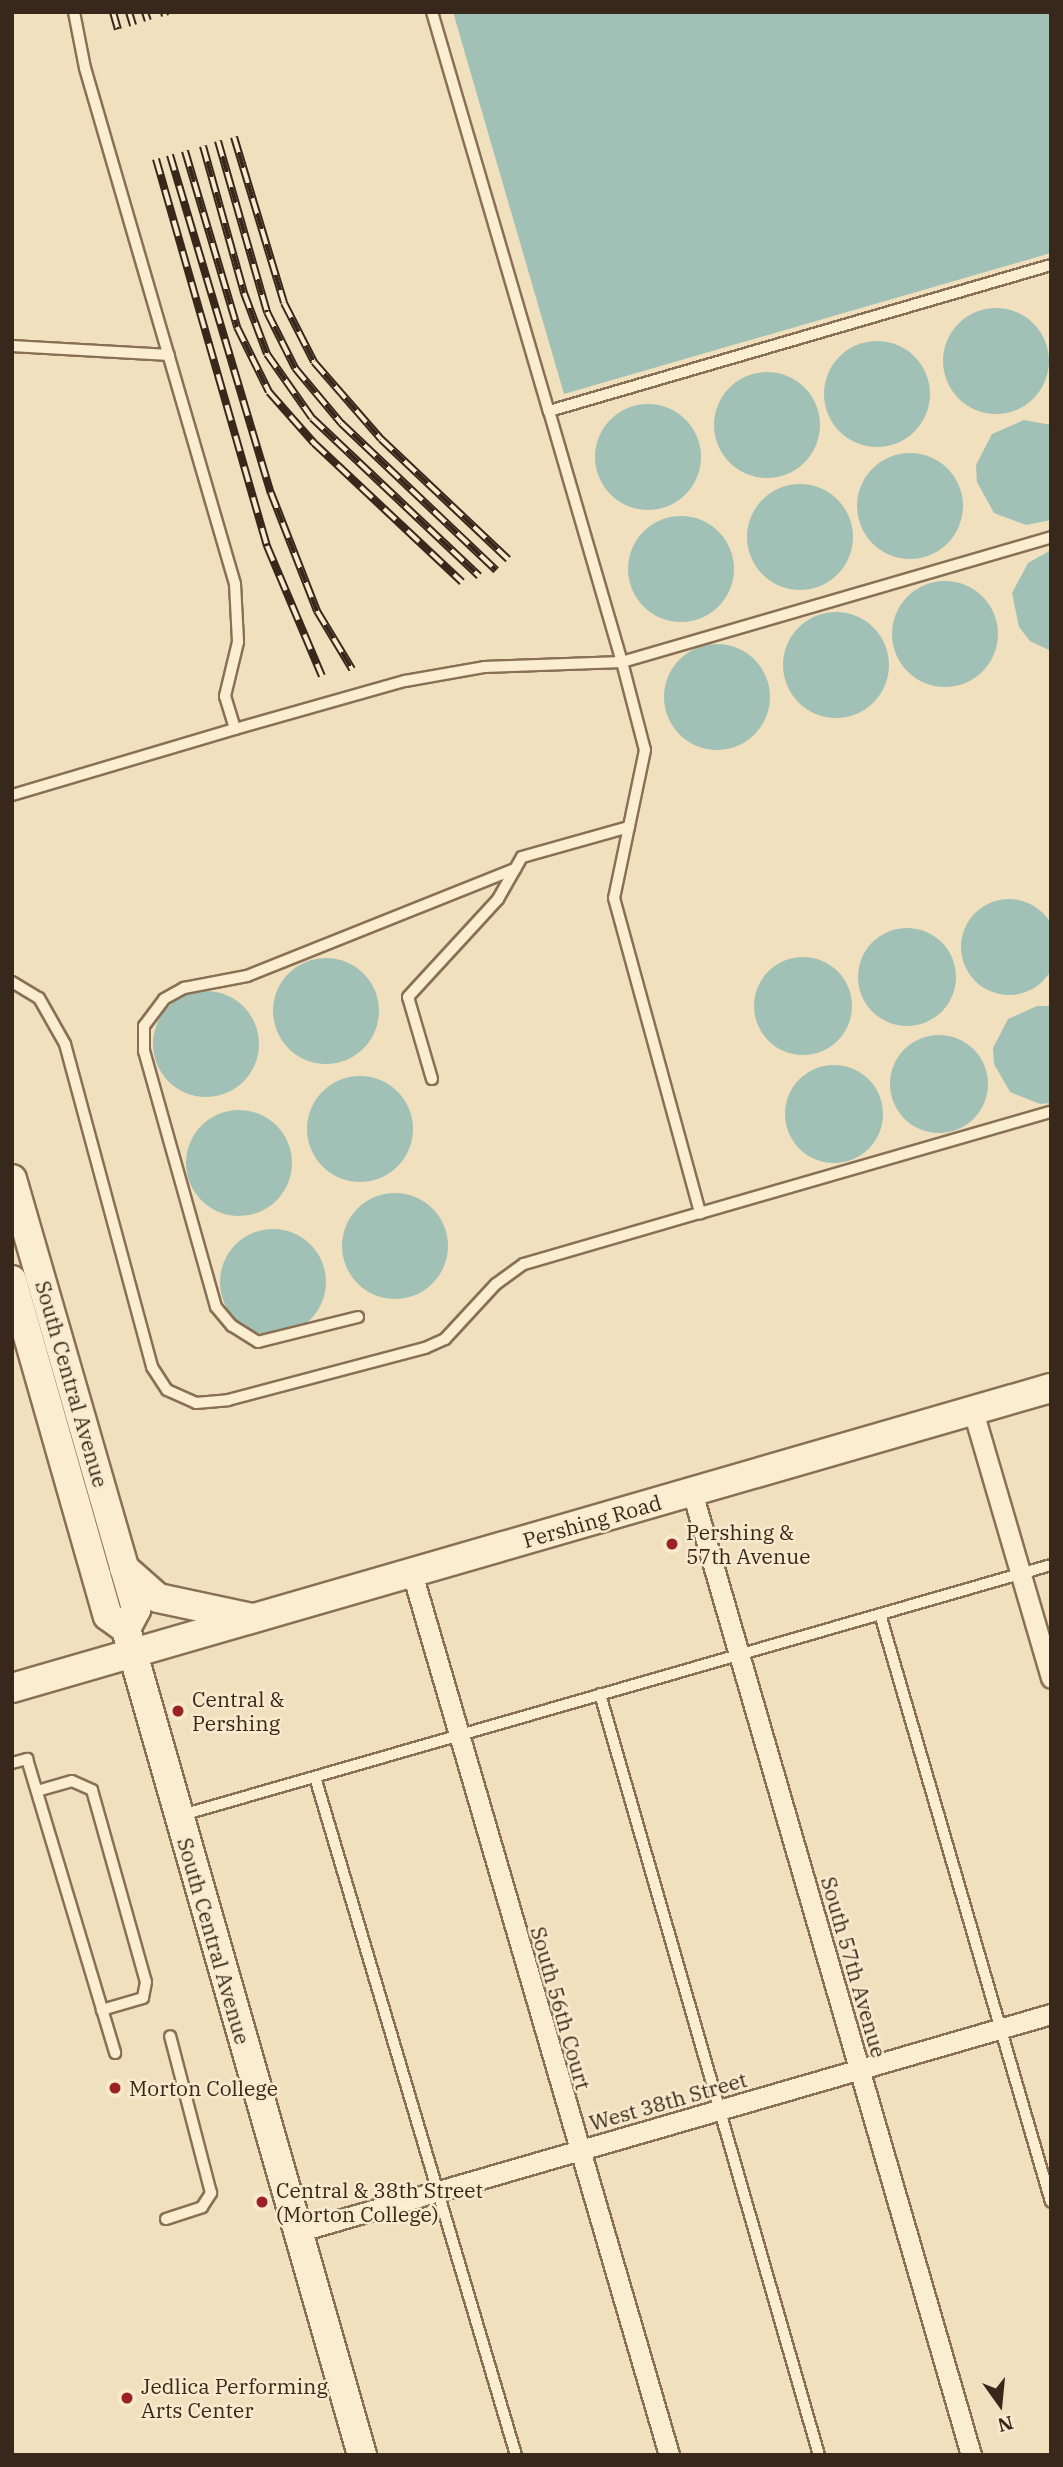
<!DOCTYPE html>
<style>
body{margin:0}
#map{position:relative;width:1063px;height:2467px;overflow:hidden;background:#f1e0bd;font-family:"IBM Plex Serif",serif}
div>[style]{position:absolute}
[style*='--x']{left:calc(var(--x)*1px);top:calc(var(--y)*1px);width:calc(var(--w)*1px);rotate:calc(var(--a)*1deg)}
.water>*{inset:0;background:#a1c1b7}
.round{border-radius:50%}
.roads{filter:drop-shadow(2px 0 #897055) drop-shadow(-2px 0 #897055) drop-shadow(0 2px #897055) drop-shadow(0 -2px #897055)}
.service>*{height:10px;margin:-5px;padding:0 5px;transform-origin:5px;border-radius:5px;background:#fbedd0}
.minor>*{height:19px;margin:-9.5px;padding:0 9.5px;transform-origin:9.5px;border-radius:9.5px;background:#fbedd0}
.secondary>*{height:28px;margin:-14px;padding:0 14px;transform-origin:14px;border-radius:14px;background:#fbedd0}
.rail>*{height:8px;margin-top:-4px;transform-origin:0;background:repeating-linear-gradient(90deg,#f8eacd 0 16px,#38281b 0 32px);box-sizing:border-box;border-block:2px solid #38281b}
.dots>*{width:19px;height:19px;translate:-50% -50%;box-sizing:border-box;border:4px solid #f8eacd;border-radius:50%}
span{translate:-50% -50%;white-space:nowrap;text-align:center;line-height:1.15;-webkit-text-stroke:5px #f8eacd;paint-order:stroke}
.street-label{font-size:21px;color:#38281b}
.poi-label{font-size:21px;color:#38281b}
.left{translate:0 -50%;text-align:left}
.frame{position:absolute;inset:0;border:14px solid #38281b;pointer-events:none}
.north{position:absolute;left:965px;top:2369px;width:70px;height:70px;-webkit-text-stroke:5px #f8eacd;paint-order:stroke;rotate:165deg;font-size:19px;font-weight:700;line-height:28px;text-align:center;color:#38281b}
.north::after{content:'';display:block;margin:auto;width:24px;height:32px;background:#38281b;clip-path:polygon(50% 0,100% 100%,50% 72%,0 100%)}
</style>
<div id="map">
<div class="water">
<i style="clip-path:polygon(453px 12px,1051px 12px,1051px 253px,564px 394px)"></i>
<i class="round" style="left:943px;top:308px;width:106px;height:106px"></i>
<i class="round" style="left:824px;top:341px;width:106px;height:106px"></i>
<i class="round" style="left:714px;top:372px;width:106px;height:106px"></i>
<i class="round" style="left:595px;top:404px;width:106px;height:106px"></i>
<i style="clip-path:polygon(1024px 420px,1051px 425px,1051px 520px,1026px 525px,994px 513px,977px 482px,976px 465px,992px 434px)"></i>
<i class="round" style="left:857px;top:453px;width:106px;height:106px"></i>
<i class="round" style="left:747px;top:484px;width:106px;height:106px"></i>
<i class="round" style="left:628px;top:516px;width:106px;height:106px"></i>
<i style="clip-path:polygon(1051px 550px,1051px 651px,1030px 641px,1019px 627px,1012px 593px,1028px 563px)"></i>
<i class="round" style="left:892px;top:581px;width:106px;height:106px"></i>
<i class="round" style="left:783px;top:612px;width:106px;height:106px"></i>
<i class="round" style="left:664px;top:644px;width:106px;height:106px"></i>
<i class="round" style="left:961px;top:899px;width:96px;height:96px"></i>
<i class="round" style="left:858px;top:928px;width:98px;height:98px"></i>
<i class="round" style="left:754px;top:957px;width:98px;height:98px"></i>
<i class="round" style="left:273px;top:958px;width:106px;height:106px"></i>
<i class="round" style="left:153px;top:991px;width:106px;height:106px"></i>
<i style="clip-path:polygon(1037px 1006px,1051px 1006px,1051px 1103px,1040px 1104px,1010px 1092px,994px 1064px,993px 1048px,1008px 1019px)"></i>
<i class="round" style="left:890px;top:1035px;width:98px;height:98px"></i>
<i class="round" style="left:785px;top:1065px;width:98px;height:98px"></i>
<i class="round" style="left:307px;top:1076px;width:106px;height:106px"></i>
<i class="round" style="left:186px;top:1110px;width:106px;height:106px"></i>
<i class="round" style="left:342px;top:1193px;width:106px;height:106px"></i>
<i class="round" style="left:220px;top:1229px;width:106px;height:106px"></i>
</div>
<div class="roads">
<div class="service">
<i style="--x:74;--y:12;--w:57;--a:78.9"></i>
<i style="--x:85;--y:68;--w:537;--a:73.79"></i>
<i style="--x:235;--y:584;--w:58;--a:87"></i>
<i style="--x:238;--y:642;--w:56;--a:103.5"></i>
<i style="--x:225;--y:696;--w:34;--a:73"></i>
<i style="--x:235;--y:729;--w:177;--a:-15.8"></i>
<i style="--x:405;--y:681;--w:80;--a:-10"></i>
<i style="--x:484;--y:667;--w:138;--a:-2.1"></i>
<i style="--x:622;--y:662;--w:91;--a:75.4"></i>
<i style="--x:645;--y:750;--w:151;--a:101.8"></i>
<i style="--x:614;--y:898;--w:327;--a:74.7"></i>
<i style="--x:700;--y:1213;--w:365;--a:-16.1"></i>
<i style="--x:432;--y:12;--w:416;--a:73.7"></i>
<i style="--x:1051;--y:265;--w:523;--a:163.78"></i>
<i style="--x:549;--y:411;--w:261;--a:73.8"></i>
<i style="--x:622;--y:662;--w:447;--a:-16.2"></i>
<i style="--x:12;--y:346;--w:157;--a:3.3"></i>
<i style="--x:12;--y:795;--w:233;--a:-16.5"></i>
<i style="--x:12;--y:982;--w:31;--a:31"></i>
<i style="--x:39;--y:998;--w:53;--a:60.5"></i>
<i style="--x:65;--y:1044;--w:335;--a:74.9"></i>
<i style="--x:152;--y:1367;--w:27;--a:57"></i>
<i style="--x:167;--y:1390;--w:32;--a:24"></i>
<i style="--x:196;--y:1403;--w:32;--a:-5"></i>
<i style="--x:228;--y:1400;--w:204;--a:-14.8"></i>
<i style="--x:425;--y:1348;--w:22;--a:-24"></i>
<i style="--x:445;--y:1339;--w:75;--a:-47.2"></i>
<i style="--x:496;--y:1284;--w:34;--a:-36"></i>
<i style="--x:524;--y:1264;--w:183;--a:-16.2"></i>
<i style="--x:432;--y:1079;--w:85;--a:-106.3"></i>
<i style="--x:408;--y:997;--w:133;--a:-47.4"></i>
<i style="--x:498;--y:899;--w:48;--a:-60.3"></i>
<i style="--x:522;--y:857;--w:111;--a:-15.7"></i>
<i style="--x:358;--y:1317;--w:103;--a:166"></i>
<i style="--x:258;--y:1342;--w:31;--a:-148"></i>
<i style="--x:232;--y:1326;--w:25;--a:-130"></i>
<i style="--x:216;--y:1307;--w:266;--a:-105.7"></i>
<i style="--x:144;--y:1051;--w:25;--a:-90"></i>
<i style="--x:144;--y:1026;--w:34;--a:-53"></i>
<i style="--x:164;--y:999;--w:23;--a:-29"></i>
<i style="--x:184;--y:988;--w:64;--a:-10.8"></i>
<i style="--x:247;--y:976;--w:289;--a:-21.8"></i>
<i style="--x:880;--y:1614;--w:612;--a:73.78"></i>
<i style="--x:600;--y:1694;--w:792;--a:73.95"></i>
<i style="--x:12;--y:1763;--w:16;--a:-15"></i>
<i style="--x:27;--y:1759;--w:307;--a:73.3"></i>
<i style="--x:315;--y:1777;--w:707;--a:73.49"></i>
<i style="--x:37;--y:1791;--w:36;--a:-16"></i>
<i style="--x:72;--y:1781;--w:22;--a:24"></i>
<i style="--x:92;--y:1790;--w:199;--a:74.3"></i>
<i style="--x:146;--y:1982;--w:16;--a:101"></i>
<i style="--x:143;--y:1998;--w:43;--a:163.7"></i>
<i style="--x:182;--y:1815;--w:904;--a:-16.05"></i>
<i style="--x:166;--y:2219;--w:38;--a:-18"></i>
<i style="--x:202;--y:2207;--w:17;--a:-57"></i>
<i style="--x:211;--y:2193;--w:162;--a:-104.6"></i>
</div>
<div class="minor">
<i style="--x:973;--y:1411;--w:278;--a:73.7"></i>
<i style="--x:692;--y:1492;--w:1003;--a:73.84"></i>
<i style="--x:412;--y:1573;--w:919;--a:73.75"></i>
<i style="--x:297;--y:2232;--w:785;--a:-16.13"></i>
</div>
<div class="secondary">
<i style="--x:12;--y:1179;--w:448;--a:73.9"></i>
<i style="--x:136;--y:1610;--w:21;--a:118"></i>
<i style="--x:12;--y:1280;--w:349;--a:74.1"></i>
<i style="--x:108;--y:1616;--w:22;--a:36"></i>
<i style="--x:126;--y:1629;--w:859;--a:74.05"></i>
<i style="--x:124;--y:1568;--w:45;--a:41.4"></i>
<i style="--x:158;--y:1598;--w:96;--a:12"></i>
<i style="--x:12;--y:1688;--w:1081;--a:-16.11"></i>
</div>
</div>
<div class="rail">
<i style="--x:113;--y:12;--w:18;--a:74"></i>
<i style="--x:129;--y:12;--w:14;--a:73"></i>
<i style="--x:145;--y:12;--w:9;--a:72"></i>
<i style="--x:164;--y:12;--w:4;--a:76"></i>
<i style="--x:234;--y:137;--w:173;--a:73.2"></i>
<i style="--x:284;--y:303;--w:66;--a:63"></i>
<i style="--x:314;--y:362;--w:102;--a:49"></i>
<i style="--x:381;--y:439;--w:175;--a:43.4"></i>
<i style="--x:218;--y:141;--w:178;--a:74"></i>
<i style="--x:267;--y:312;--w:63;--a:63.4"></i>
<i style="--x:295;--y:368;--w:72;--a:50.1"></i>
<i style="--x:341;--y:423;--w:214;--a:43.5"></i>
<i style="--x:203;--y:146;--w:153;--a:74.4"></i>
<i style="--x:244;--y:293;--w:65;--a:69.3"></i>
<i style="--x:267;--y:354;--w:78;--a:54.9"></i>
<i style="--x:312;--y:418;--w:230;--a:43.4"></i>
<i style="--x:185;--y:151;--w:184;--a:73.5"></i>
<i style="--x:237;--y:327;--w:72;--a:63.8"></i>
<i style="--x:269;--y:392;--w:68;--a:48.6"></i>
<i style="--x:314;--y:443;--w:203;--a:43.2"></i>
<i style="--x:170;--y:155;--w:353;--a:73.4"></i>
<i style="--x:271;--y:493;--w:127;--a:68.7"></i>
<i style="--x:317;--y:611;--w:68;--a:58.9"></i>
<i style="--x:156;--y:159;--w:403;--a:74"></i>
<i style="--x:267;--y:546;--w:141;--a:67.1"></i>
</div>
<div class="dots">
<i style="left:672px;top:1544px;background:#9c2125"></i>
<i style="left:178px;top:1711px;background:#9c2125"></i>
<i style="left:115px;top:2088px;background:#9c2125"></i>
<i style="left:262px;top:2202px;background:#9c2125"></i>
<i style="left:127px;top:2398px;background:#9c2125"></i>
</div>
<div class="street-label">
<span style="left:72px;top:1384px;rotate:74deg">South Central Avenue</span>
<span style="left:592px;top:1521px;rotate:-16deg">Pershing Road</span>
<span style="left:214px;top:1941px;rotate:74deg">South Central Avenue</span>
<span style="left:854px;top:1967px;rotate:74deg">South 57th Avenue</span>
<span style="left:561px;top:2008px;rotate:74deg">South 56th Court</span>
<span style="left:668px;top:2101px;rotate:-16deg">West 38th Street</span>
</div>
<div class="poi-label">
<span class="left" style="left:686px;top:1544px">Pershing &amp;<br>57th Avenue</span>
<span class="left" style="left:192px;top:1711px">Central &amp;<br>Pershing</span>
<span class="left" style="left:129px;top:2088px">Morton College</span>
<span class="left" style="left:276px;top:2202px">Central &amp; 38th Street<br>(Morton College)</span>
<span class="left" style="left:141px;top:2398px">Jedlica Performing<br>Arts Center</span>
</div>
<div class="frame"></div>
<div class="north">N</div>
</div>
